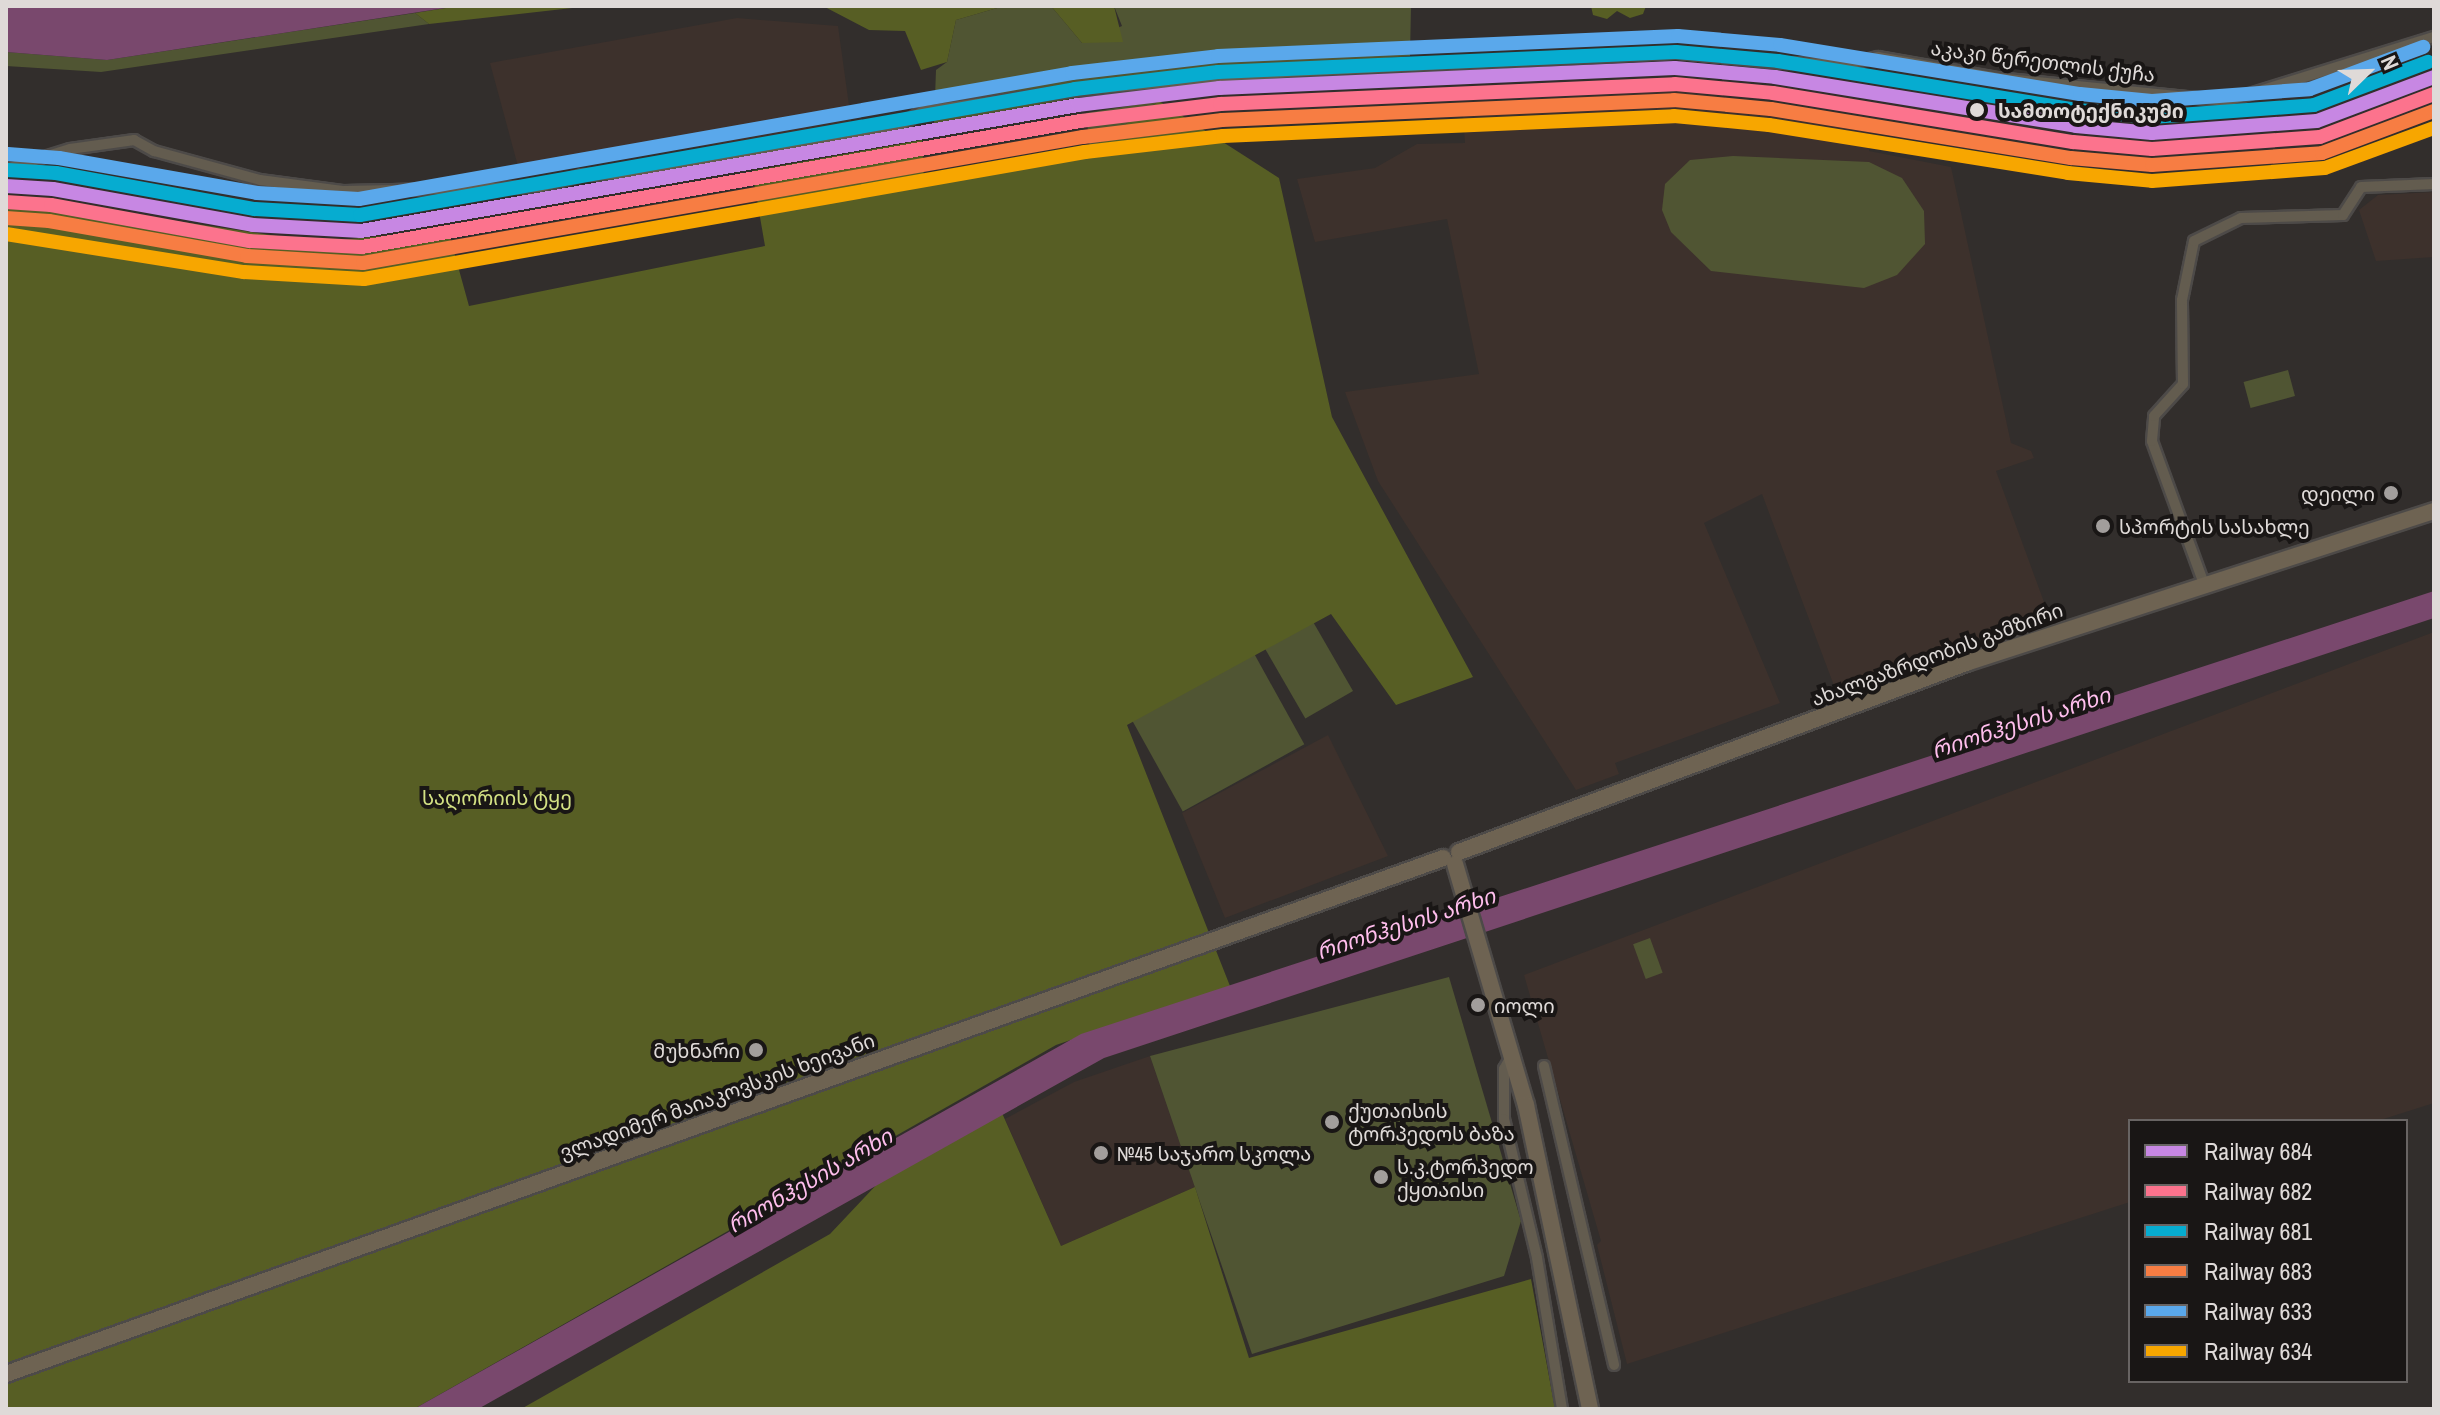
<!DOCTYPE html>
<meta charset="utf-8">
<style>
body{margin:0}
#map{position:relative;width:2440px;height:1415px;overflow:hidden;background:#322e2c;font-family:"Archivo Narrow","Noto Sans Georgian",sans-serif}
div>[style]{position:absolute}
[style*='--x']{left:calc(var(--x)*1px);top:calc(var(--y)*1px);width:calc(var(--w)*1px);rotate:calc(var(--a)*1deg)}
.built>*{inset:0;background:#3d312c}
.green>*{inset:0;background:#505533;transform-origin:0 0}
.forest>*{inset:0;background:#575e24}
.water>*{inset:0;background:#79486d}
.roads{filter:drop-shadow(2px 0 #4d4a48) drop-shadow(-2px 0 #4d4a48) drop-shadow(0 2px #4d4a48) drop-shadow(0 -2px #4d4a48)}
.minor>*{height:10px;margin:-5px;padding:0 5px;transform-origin:5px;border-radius:5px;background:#635c4f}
.primary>*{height:16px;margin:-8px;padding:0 8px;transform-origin:8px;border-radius:8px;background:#6e6352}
.rail-1>*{height:14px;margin:-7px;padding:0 7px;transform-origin:7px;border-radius:7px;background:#c787e3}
.rail-2>*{height:14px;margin:-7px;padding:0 7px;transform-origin:7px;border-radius:7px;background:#fc738d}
.rail-3>*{height:14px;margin:-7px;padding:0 7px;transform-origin:7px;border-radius:7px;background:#06acd0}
.rail-4>*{height:14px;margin:-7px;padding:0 7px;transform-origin:7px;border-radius:7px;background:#f77d43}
.rail-5>*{height:14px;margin:-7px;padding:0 7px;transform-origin:7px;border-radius:7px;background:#5aa8eb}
.rail-6>*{height:14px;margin:-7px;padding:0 7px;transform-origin:7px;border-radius:7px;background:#f7a600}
.dots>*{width:22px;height:22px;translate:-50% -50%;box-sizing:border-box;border:4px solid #191615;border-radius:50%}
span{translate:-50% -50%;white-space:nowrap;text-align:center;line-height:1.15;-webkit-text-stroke:8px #191615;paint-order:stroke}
.street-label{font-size:20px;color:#dfdad8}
.stop-label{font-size:20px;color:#dfdad8;font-weight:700}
.left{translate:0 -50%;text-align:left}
.poi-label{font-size:20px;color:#dfdad8}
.right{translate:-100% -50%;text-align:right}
.park-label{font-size:20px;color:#d4e284}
.water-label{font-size:22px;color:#ffbeed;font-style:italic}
.frame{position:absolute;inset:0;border:8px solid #dfdad8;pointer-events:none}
.legend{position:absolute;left:2128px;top:1119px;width:280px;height:264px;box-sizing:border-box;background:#191615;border:2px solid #686463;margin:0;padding:10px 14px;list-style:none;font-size:24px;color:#dfdad8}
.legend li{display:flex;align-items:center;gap:16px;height:40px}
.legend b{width:40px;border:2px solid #686463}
.north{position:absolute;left:2328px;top:32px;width:80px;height:80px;-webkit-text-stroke:6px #191615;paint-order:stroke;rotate:67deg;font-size:22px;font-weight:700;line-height:32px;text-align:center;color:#dfdad8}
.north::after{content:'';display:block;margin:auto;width:28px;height:36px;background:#dfdad8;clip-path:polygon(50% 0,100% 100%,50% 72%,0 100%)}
</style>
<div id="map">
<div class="built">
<i style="clip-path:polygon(737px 18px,838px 26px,852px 127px,519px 170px,490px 63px)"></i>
<i style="clip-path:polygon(1678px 91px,1871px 118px,1869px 151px,1951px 167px,2011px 443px,2031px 451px,2034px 458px,1996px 471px,2048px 613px,1836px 691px,1762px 494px,1704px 523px,1780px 703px,1615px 763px,1619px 774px,1576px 790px,1378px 481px,1345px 392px,1479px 374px,1447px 219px,1315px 242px,1297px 179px,1375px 168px,1417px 144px,1465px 143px,1462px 103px)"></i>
<i style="clip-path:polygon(2434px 192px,2434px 257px,2376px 261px,2359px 210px,2378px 195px)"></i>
<i style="clip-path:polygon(2434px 632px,2434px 1103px,2377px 1121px,2130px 1121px,2130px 1202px,1627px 1364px,1597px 1245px,1601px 1241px,1524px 975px)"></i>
<i style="clip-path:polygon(1328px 735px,1388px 856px,1225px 918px,1182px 813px)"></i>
<i style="clip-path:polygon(1150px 1056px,1195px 1187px,1061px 1246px,1005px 1119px,1074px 1082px)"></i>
</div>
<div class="green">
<i style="clip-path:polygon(1004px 6px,1051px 6px,1082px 43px,1122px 26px,1114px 6px,1411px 6px,1410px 56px,1090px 82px,1086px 96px,934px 124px,936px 70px,947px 62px,956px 20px)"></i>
<i style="clip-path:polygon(415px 13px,429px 24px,101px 72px,6px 66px,6px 52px,107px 60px)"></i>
<i style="clip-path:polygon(1159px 101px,1090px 149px,1086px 113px)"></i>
<i style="clip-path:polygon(1733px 156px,1869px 162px,1902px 178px,1924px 211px,1925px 244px,1897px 275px,1864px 288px,1711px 271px,1671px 232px,1662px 210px,1665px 184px,1690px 160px)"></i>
<i style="left:2288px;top:370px;width:27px;height:46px;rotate:75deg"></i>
<i style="left:1312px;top:620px;width:82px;height:55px;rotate:60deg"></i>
<i style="left:1251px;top:648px;width:110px;height:139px;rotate:61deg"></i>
<i style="left:1650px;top:938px;width:37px;height:18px;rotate:70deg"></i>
<i style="clip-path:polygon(1449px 977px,1521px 1221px,1504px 1276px,1252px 1354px,1150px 1056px)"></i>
</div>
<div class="forest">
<i style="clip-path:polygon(458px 6px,590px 6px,429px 24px,415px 13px)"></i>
<i style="clip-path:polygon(823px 6px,1004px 6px,956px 20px,947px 62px,921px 70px,905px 31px,869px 30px)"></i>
<i style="clip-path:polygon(1051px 6px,1114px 6px,1123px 42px,1082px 43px)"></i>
<i style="clip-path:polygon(1591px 6px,1646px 6px,1643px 14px,1630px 18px,1617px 11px,1607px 19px,1593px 15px)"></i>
<i style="clip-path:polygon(1159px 101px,1279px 178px,1332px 417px,1473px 677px,1396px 705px,1331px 614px,1127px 725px,1230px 986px,1056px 1045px,414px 1409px,6px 1409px,6px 196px,318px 242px,448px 230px,469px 306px,765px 246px,752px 171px,922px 140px,924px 179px,1090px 149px)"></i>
<i style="clip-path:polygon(1002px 1113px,1061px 1246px,1195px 1187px,1249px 1358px,1531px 1279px,1555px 1409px,521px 1409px,830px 1234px,880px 1181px)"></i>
</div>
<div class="water">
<i style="clip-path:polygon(6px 6px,458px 6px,107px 60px,6px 52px)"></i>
<i style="clip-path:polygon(2434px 591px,2434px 618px,1104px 1058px,478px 1409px,414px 1409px,1081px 1034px)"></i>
</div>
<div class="roads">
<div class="minor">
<i style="--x:6;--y:169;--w:67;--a:-17.4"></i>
<i style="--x:70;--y:149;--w:65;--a:-8"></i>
<i style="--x:134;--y:140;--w:23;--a:29"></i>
<i style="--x:154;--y:151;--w:110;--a:15.3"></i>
<i style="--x:260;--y:180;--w:85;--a:7.5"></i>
<i style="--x:344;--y:191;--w:196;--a:-1.2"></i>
<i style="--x:540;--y:187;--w:44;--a:-15.9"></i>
<i style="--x:582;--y:175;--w:52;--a:-1.1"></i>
<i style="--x:634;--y:174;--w:190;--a:-8.8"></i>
<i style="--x:822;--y:145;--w:76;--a:-12.9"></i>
<i style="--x:896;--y:128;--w:32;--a:-32"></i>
<i style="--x:923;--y:111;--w:156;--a:-7.7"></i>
<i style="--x:1078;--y:90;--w:209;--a:-4.9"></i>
<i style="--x:1286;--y:72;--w:393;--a:-2.8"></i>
<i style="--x:1679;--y:53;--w:104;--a:5.5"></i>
<i style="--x:1783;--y:63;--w:66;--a:0.9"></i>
<i style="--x:1849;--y:64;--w:30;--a:-14"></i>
<i style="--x:1878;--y:57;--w:121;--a:10"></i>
<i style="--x:1997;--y:78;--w:231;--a:5.7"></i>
<i style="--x:2227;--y:101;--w:217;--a:-17.2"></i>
<i style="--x:2204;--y:584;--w:152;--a:-110"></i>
<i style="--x:2152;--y:441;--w:25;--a:-85"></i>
<i style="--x:2154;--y:416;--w:43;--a:-47.8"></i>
<i style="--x:2183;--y:384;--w:84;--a:-90.7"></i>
<i style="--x:2182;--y:300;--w:60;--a:-78.5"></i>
<i style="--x:2194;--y:241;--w:52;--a:-26.1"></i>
<i style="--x:2241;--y:218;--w:102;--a:-1.7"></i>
<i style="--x:2343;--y:215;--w:33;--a:-57"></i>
<i style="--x:2361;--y:187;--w:73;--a:-2.4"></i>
<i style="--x:1511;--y:1057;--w:14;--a:120"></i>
<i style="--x:1504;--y:1069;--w:50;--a:90"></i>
<i style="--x:1504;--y:1119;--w:143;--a:76.6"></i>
<i style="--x:1537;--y:1258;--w:153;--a:80.6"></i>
<i style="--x:1544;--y:1066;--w:307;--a:76.8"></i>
</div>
<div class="primary">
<i style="--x:1459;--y:852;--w:541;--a:-20.44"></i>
<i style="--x:1966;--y:663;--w:492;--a:-18"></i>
<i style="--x:1455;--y:864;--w:251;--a:73.6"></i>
<i style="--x:1526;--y:1105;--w:311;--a:78.1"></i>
<i style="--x:6;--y:1374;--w:1527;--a:-19.75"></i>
</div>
</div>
<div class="rail-1">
<i style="--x:6;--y:186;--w:47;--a:3.7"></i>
<i style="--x:53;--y:189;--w:203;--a:10.2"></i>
<i style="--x:253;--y:225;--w:108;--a:3.2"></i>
<i style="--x:361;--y:231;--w:728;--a:-9.97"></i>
<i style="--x:1078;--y:105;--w:142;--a:-6.9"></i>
<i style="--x:1219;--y:88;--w:456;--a:-2.5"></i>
<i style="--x:1675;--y:68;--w:100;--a:5.1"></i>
<i style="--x:1775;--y:77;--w:305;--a:9.2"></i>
<i style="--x:2076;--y:126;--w:76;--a:5.3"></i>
<i style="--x:2152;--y:133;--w:165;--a:-4.2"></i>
<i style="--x:2317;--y:121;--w:125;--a:-20.6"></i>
</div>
<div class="rail-2">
<i style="--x:6;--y:202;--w:45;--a:3.8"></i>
<i style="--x:51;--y:205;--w:202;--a:10.3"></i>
<i style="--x:250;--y:241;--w:112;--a:3.1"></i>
<i style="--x:362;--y:247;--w:729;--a:-9.95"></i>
<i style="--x:1080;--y:121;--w:141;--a:-6.9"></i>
<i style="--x:1220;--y:104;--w:455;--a:-2.5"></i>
<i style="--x:1675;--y:84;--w:98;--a:5.2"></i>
<i style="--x:1773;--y:93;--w:304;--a:9.3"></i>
<i style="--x:2073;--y:142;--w:79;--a:5.1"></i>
<i style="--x:2152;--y:149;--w:168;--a:-4.1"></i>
<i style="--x:2320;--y:137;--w:122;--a:-20.7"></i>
</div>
<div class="rail-3">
<i style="--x:7;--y:170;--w:49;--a:3.5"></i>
<i style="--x:56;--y:173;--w:202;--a:10.3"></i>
<i style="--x:255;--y:209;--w:105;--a:3.3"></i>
<i style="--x:360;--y:215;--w:726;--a:-9.99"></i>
<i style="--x:1075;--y:89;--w:144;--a:-6.8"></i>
<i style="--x:1218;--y:72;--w:458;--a:-2.5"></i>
<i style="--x:1676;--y:52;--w:102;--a:5"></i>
<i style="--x:1778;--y:61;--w:304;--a:9.3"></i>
<i style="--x:2078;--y:110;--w:74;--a:5.4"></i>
<i style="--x:2152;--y:117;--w:162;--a:-4.2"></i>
<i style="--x:2314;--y:105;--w:122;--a:-20.7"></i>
</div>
<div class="rail-4">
<i style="--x:6;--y:218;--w:43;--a:4"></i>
<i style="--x:49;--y:221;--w:201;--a:10"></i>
<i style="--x:247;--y:256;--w:116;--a:3.5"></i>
<i style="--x:363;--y:263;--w:731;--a:-9.93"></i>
<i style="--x:1083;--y:137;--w:140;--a:-7"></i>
<i style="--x:1222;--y:120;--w:452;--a:-2.5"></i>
<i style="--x:1674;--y:100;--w:97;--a:5.3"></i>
<i style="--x:1771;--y:109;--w:304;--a:9.3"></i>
<i style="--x:2071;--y:158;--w:81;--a:4.9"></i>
<i style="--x:2152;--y:165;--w:170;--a:-4"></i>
<i style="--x:2322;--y:153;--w:120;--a:-20.6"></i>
</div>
<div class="rail-5">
<i style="--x:8;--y:154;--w:51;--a:4.5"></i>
<i style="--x:59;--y:158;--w:201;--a:10"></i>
<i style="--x:257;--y:193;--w:102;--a:3.4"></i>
<i style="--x:359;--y:199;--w:724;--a:-10.02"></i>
<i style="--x:1072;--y:73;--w:147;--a:-6.6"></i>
<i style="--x:1218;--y:56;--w:460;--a:-2.5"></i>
<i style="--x:1678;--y:36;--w:102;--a:5"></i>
<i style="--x:1780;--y:45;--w:304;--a:9.3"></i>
<i style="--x:2080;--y:94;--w:72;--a:5.6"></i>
<i style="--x:2152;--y:101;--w:158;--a:-4.3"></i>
<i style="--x:2310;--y:89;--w:121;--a:-20.4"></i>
</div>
<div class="rail-6">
<i style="--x:6;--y:234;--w:241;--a:9.1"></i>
<i style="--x:244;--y:272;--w:120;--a:3.3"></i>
<i style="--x:364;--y:279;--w:732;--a:-9.99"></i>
<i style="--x:1085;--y:152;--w:139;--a:-6.6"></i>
<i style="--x:1223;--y:136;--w:451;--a:-2.5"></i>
<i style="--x:1674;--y:116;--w:95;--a:5.4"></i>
<i style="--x:1769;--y:125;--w:303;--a:9.1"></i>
<i style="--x:2068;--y:173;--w:84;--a:5.4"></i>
<i style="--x:2152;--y:181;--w:173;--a:-4.3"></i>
<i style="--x:2325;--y:168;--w:116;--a:-20.2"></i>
</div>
<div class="dots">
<i style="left:1977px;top:110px;background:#dfdad8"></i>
<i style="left:2391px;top:493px;background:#a29e9c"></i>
<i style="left:2103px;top:526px;background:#a29e9c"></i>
<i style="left:1478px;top:1005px;background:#a29e9c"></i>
<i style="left:756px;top:1050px;background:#a29e9c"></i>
<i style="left:1332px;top:1122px;background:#a29e9c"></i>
<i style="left:1101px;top:1153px;background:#a29e9c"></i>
<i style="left:1381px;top:1177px;background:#a29e9c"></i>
</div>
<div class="street-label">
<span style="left:2043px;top:61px;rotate:7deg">აკაკი წერეთლის ქუჩა</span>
<span style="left:1937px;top:654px;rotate:-20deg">ახალგაზრდობის გამზირი</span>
<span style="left:717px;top:1096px;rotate:-20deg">ვლადიმერ მაიაკოვსკის ხეივანი</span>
</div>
<div class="stop-label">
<span class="left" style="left:1998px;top:110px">სამთოტექნიკუმი</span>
</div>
<div class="poi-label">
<span class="right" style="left:2375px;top:493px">დეილი</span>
<span class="left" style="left:2119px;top:526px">სპორტის სასახლე</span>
<span class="left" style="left:1494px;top:1005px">იოლი</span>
<span class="right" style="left:740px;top:1050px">მუხნარი</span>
<span class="left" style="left:1348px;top:1122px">ქუთაისის<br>ტორპედოს ბაზა</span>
<span class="left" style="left:1117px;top:1153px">№45 საჯარო სკოლა</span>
<span class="left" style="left:1397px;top:1178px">ს.კ.ტორპედო<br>ქყთაისი</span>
</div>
<div class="park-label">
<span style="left:497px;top:797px">საღორიის ტყე</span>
</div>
<div class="water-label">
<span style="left:2021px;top:723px;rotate:-18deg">რიონჰესის არხი</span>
<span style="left:1406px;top:924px;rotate:-18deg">რიონჰესის არხი</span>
<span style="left:810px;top:1181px;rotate:-30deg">რიონჰესის არხი</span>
</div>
<div class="frame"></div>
<ul class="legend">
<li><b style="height:10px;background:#c787e3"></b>Railway 684</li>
<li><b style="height:10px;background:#fc738d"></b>Railway 682</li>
<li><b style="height:10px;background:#06acd0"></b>Railway 681</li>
<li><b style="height:10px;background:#f77d43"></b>Railway 683</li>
<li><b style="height:10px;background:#5aa8eb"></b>Railway 633</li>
<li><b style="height:10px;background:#f7a600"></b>Railway 634</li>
</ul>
<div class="north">N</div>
</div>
